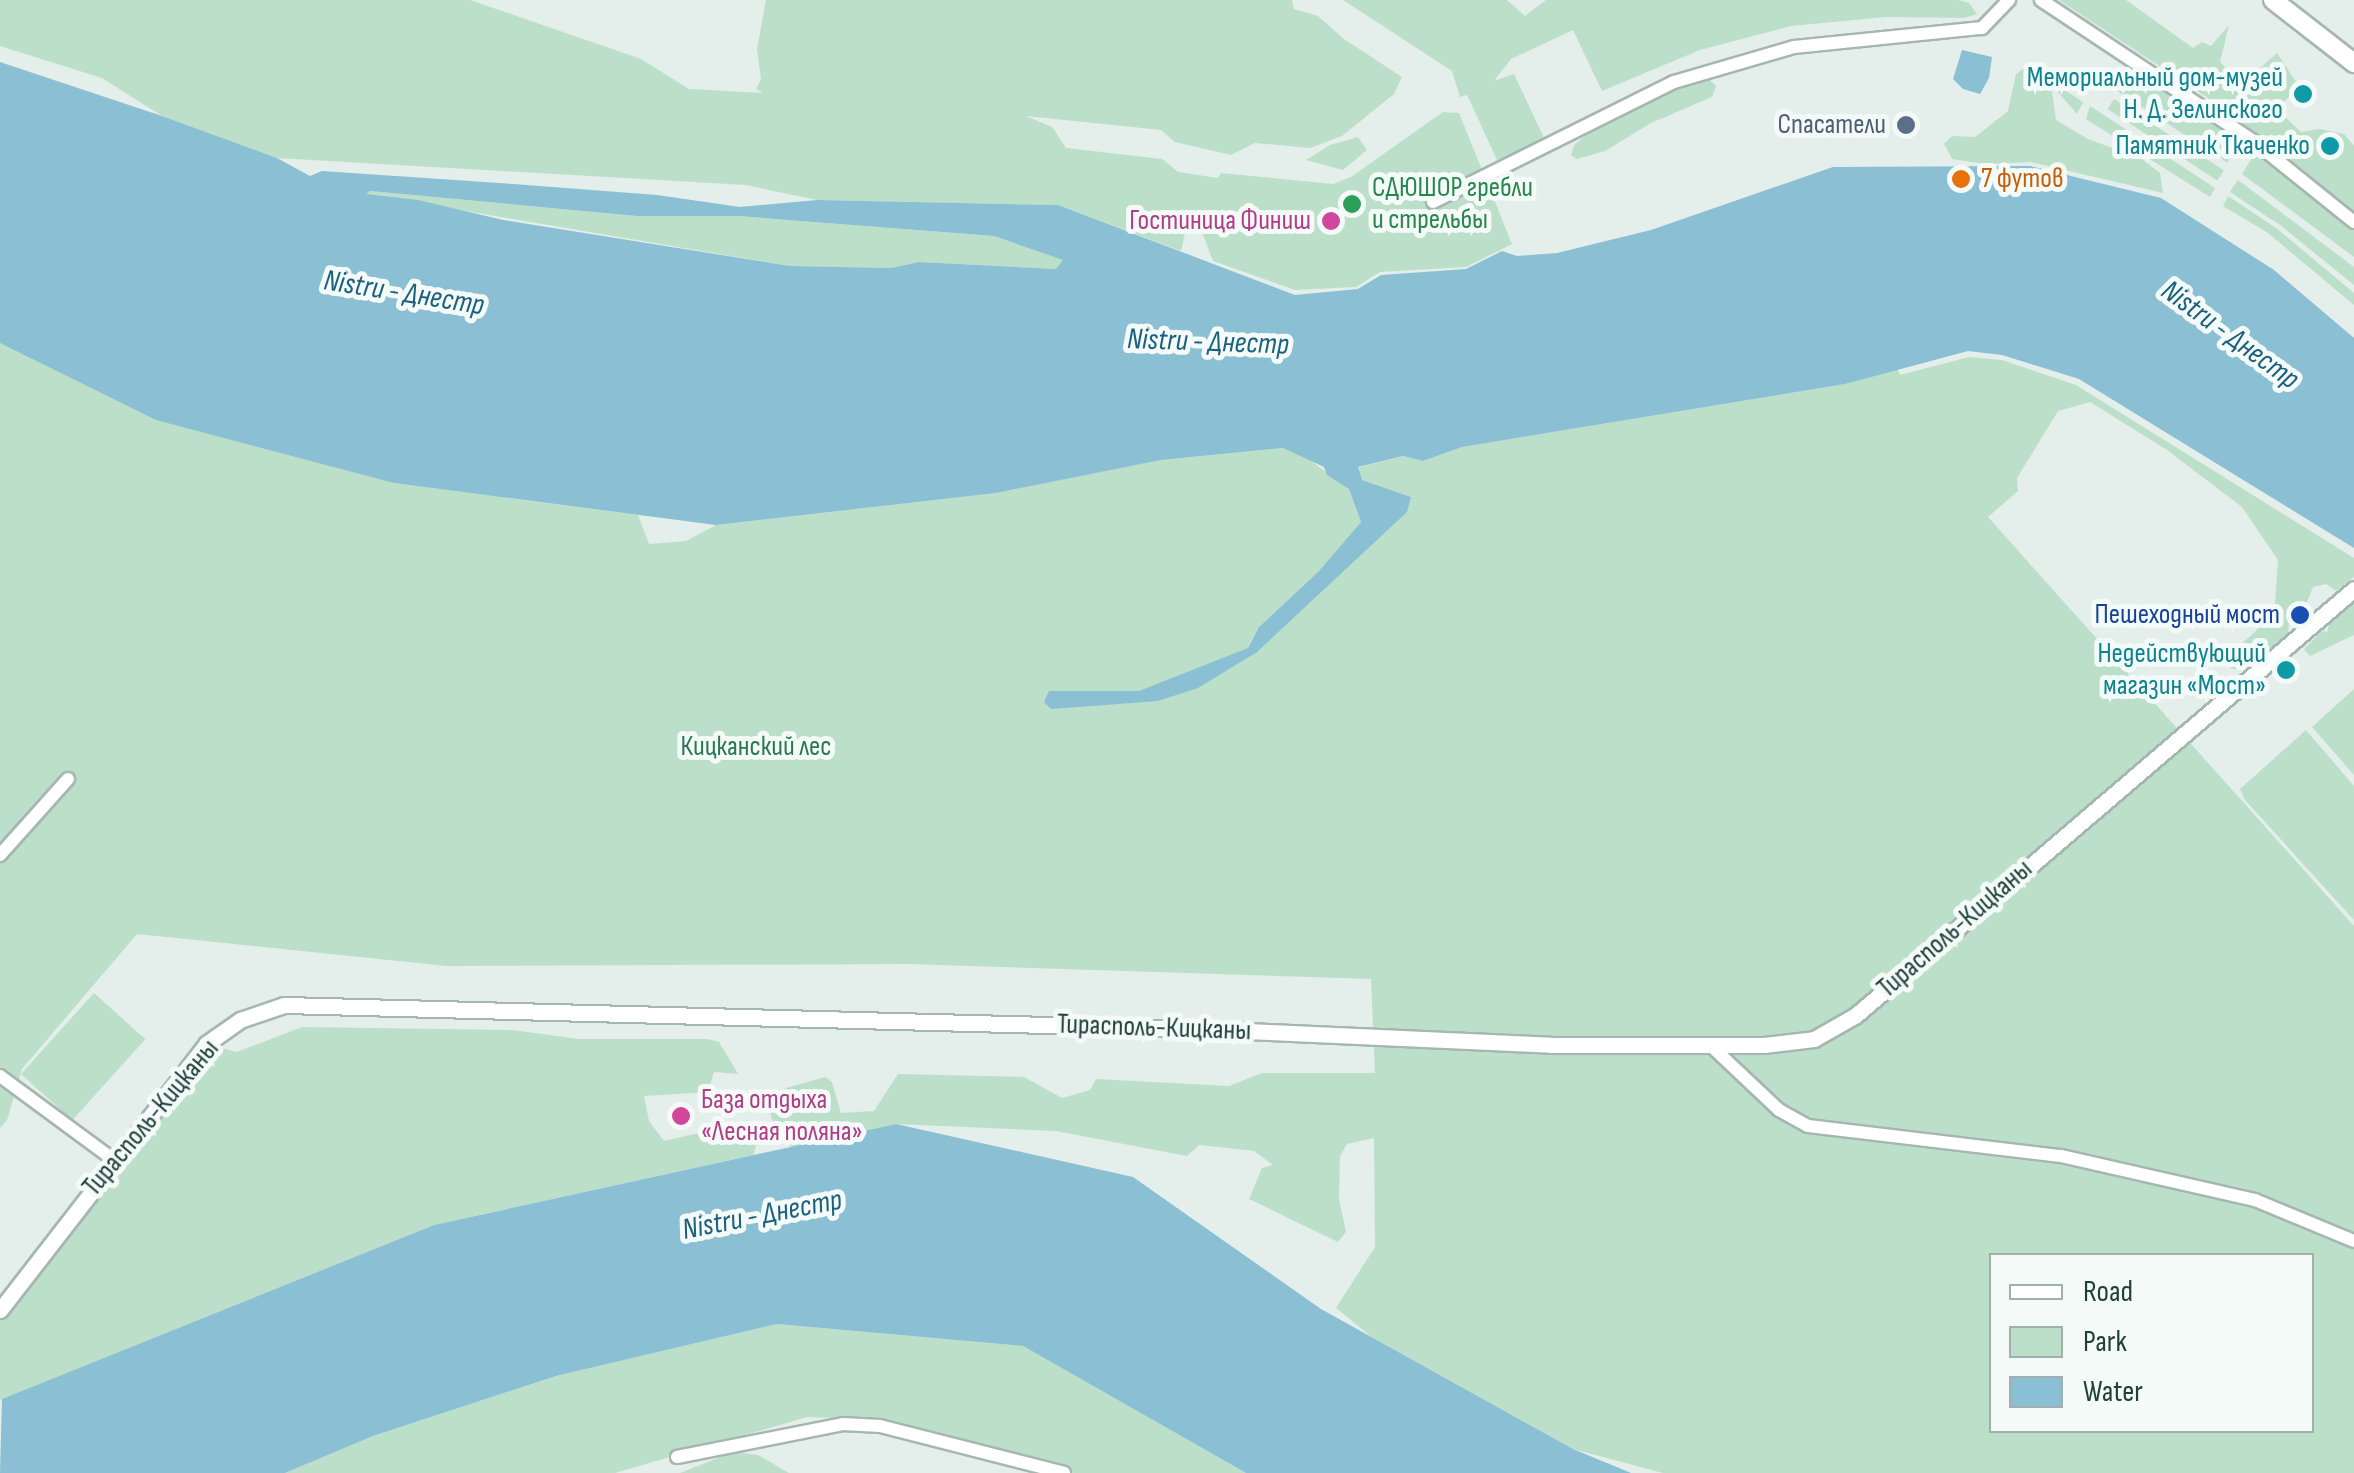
<!DOCTYPE html>
<meta charset="utf-8">
<style>
body{margin:0}
#map{position:relative;width:2354px;height:1473px;overflow:hidden;background:#e4eeea;font-family:"Sofia Sans Condensed",sans-serif}
div>[style]{position:absolute}
[style*='--x']{left:calc(var(--x)*1px);top:calc(var(--y)*1px);width:calc(var(--w)*1px);rotate:calc(var(--a)*1deg)}
.green>*{inset:0;background:#bcdfca;transform-origin:0 0}
.water>*{inset:0;background:#8bbfd3}
.roads{filter:drop-shadow(2px 0 #a6b6b2) drop-shadow(-2px 0 #a6b6b2) drop-shadow(0 2px #a6b6b2) drop-shadow(0 -2px #a6b6b2)}
.minor>*{height:12px;margin:-6px;padding:0 6px;transform-origin:6px;border-radius:6px;background:#fff}
.tertiary>*{height:15px;margin:-7.5px;padding:0 7.5px;transform-origin:7.5px;border-radius:7.5px;background:#fff}
.secondary>*{height:18px;margin:-9px;padding:0 9px;transform-origin:9px;border-radius:9px;background:#fff}
.dots>*{width:28px;height:28px;translate:-50% -50%;box-sizing:border-box;border:5px solid #f4faf8;border-radius:50%}
span{translate:-50% -50%;white-space:nowrap;text-align:center;line-height:1.15;-webkit-text-stroke:10px #f4faf8;paint-order:stroke}
.culture-label{font-size:28px;color:#0d838f}
.right{translate:-100% -50%;text-align:right}
.service-label{font-size:28px;color:#4e5e75}
.food-label{font-size:28px;color:#c56008}
.left{translate:0 -50%;text-align:left}
.leisure-label{font-size:28px;color:#27864d}
.hotel-label{font-size:28px;color:#b23c85}
.transit-label{font-size:28px;color:#164399}
.park-label{font-size:28px;color:#2b7853}
.street-label{font-size:28px;color:#22403b}
.water-label{font-size:30px;color:#1b607d;font-style:italic}
.legend{position:absolute;left:1989px;top:1253px;width:325px;height:180px;box-sizing:border-box;background:#f4faf8;border:2px solid #a0b0ac;margin:0;padding:12px 18px;list-style:none;font-size:30px;color:#22403b}
.legend li{display:flex;align-items:center;gap:20px;height:50px}
.legend b{width:50px;border:2px solid #a0b0ac}
</style>
<div id="map">
<div class="green">
<i style="clip-path:polygon(0 0,470px 0,641px 59px,689px 89px,763px 93px,756px 89px,761px 79px,757px 49px,766px 0,1292px 0,1294px 9px,1318px 16px,1344px 39px,1402px 77px,1394px 94px,1342px 136px,1310px 148px,1255px 143px,1231px 155px,1175px 142px,1161px 130px,1026px 116px,1052px 127px,1066px 148px,1162px 159px,1178px 172px,1218px 178px,1221px 173px,1333px 184px,1351px 177px,1443px 112px,1459px 113px,1512px 244px,1466px 267px,1380px 272px,1356px 287px,1295px 290px,1213px 261px,1199px 224px,1185px 233px,1181px 251px,1058px 205px,817px 200px,746px 185px,277px 158px,162px 116px,102px 78px,0 46px)"></i>
<i style="clip-path:polygon(1343px 0,1507px 0,1525px 16px,1546px 0,1958px 0,1969px 3px,1977px 14px,1964px 18px,1886px 17px,1791px 26px,1700px 50px,1602px 91px,1573px 30px,1511px 59px,1494px 81px,1514px 74px,1545px 140px,1498px 162px,1467px 95px,1460px 97px,1452px 71px)"></i>
<i style="clip-path:polygon(2059px 0,2126px 0,2193px 48px,2202px 42px,2211px 46px,2229px 25px,2220px 62px,2234px 76px,2248px 79px,2277px 53px,2298px 85px,2278px 110px,2301px 132px,2320px 129px,2344px 134px,2354px 146px,2354px 213px,2217px 104px)"></i>
<i style="left:2129px;top:64px;width:136px;height:29px;rotate:33deg"></i>
<i style="clip-path:polygon(2027px 66px,2083px 102px,2077px 114px,2051px 84px,2056px 120px,2088px 139px,2142px 159px,2160px 173px,2163px 193px,2031px 162px,1985px 164px,1952px 159px,1944px 144px,1952px 136px,1975px 137px,2008px 111px,2016px 74px)"></i>
<i style="clip-path:polygon(1690px 80px,1710px 80px,1716px 86px,1712px 97px,1651px 123px,1605px 151px,1577px 159px,1571px 155px,1574px 145px,1586px 135px)"></i>
<i style="left:2114px;top:99px;width:131px;height:12px;rotate:33deg"></i>
<i style="clip-path:polygon(2090px 106px,2215px 188px,2210px 197px,2086px 119px)"></i>
<i style="clip-path:polygon(1358px 137px,1367px 150px,1343px 170px,1306px 160px,1330px 145px)"></i>
<i style="clip-path:polygon(2257px 150px,2354px 228px,2354px 257px,2242px 174px)"></i>
<i style="clip-path:polygon(2238px 180px,2354px 267px,2354px 285px,2280px 225px,2230px 192px)"></i>
<i style="clip-path:polygon(370px 191px,637px 216px,738px 216px,994px 236px,1064px 260px,1057px 269px,919px 262px,891px 268px,790px 266px,365px 194px)"></i>
<i style="clip-path:polygon(2228px 196px,2276px 228px,2354px 293px,2354px 305px,2268px 233px,2223px 206px)"></i>
<i style="clip-path:polygon(evenodd,0 343px,394px 483px,638px 515px,649px 544px,686px 541px,716px 525px,996px 493px,1161px 460px,1283px 448px,1299px 452px,1349px 489px,1361px 522px,1318px 572px,1259px 627px,1248px 647px,1411px 497px,1361px 480px,1357px 468px,1403px 456px,1423px 461px,1462px 447px,1845px 384px,1897px 367px,1900px 375px,1969px 357px,2002px 360px,2076px 385px,2354px 558px,2354px 577px,2336px 591px,2326px 584px,2313px 587px,2305px 607px,2289px 622px,2288px 635px,2246px 671px,2230px 668px,2233px 651px,2255px 632px,2275px 605px,2278px 560px,2242px 507px,2167px 450px,2090px 402px,2058px 411px,2017px 478px,2018px 491px,1988px 517px,2354px 926px,2354px 1473px,1663px 1473px,1573px 1449px,1373px 1338px,1336px 1308px,1375px 1247px,1374px 1138px,1347px 1144px,1340px 1156px,1339px 1199px,1346px 1232px,1338px 1242px,1249px 1199px,1262px 1168px,1273px 1165px,1254px 1151px,1199px 1145px,1187px 1156px,1056px 1131px,896px 1124px,791px 1147px,774px 1126px,766px 1099px,772px 1092px,825px 1077px,832px 1082px,841px 1113px,874px 1111px,898px 1074px,1024px 1077px,1062px 1098px,1090px 1090px,1096px 1079px,1229px 1086px,1262px 1073px,1375px 1073px,1371px 979px,908px 964px,446px 966px,137px 934px,22px 1069px,7px 1120px,0 1128px,0 343px,1992px 1256px,2312px 1256px,2312px 1430px,1992px 1430px,1992px 1256px)"></i>
<i style="clip-path:polygon(2354px 602px,2354px 635px,2310px 656px,2304px 649px,2323px 630px,2327px 633px,2329px 624px)"></i>
<i style="clip-path:polygon(2354px 689px,2354px 775px,2312px 727px)"></i>
<i style="clip-path:polygon(2306px 730px,2354px 786px,2354px 920px,2245px 800px,2240px 789px)"></i>
<i style="left:94px;top:993px;width:69px;height:109px;rotate:42deg"></i>
<i style="clip-path:polygon(302px 1027px,513px 1030px,579px 1039px,708px 1039px,719px 1042px,738px 1074px,714px 1072px,708px 1092px,644px 1096px,649px 1121px,664px 1141px,729px 1126px,754px 1127px,760px 1135px,753px 1155px,434px 1225px,0 1400px,0 1310px,206px 1044px,237px 1052px)"></i>
<i style="clip-path:polygon(777px 1324px,1023px 1346px,1246px 1473px,1074px 1473px,864px 1419px,807px 1417px,615px 1473px,285px 1473px,373px 1436px,556px 1376px)"></i>
<i style="clip-path:polygon(733px 1452px,758px 1455px,789px 1473px,680px 1473px)"></i>
</div>
<div class="water">
<i style="clip-path:polygon(1962px 50px,1992px 57px,1989px 78px,1980px 94px,1963px 89px,1953px 79px)"></i>
<i style="clip-path:polygon(evenodd,0 62px,162px 116px,277px 158px,310px 176px,322px 171px,513px 184px,657px 195px,740px 207px,817px 200px,1058px 205px,1295px 295px,1358px 289px,1381px 275px,1466px 269px,1502px 251px,1517px 256px,1557px 253px,1651px 230px,1833px 167px,2030px 166px,2161px 198px,2274px 270px,2354px 338px,2354px 548px,2079px 379px,2002px 355px,1968px 351px,1845px 384px,1462px 447px,1423px 461px,1403px 456px,1358px 467px,1362px 480px,1411px 497px,1407px 512px,1257px 652px,1198px 688px,1158px 701px,1051px 709px,1044px 702px,1049px 691px,1139px 691px,1248px 648px,1259px 627px,1318px 572px,1361px 522px,1349px 489px,1327px 475px,1324px 467px,1283px 448px,1161px 460px,996px 493px,716px 525px,394px 483px,156px 420px,0 343px,0 62px,370px 191px,637px 216px,738px 216px,994px 236px,1063px 260px,1056px 269px,919px 262px,891px 268px,790px 266px,503px 220px,418px 200px,366px 194px,370px 191px)"></i>
<i style="clip-path:polygon(896px 1124px,1133px 1177px,1321px 1309px,1573px 1449px,1631px 1473px,1246px 1473px,1023px 1346px,777px 1324px,556px 1376px,373px 1436px,285px 1473px,0 1473px,2px 1399px,434px 1225px)"></i>
</div>
<div class="roads">
<div class="minor">
<i style="--x:2041;--y:0;--w:253;--a:33.6"></i>
<i style="--x:2252;--y:140;--w:131;--a:38.8"></i>
<i style="--x:1433;--y:202;--w:269;--a:-26.5"></i>
<i style="--x:1674;--y:82;--w:125;--a:-16.3"></i>
<i style="--x:1794;--y:47;--w:189;--a:-5.8"></i>
<i style="--x:1982;--y:28;--w:39;--a:-46"></i>
<i style="--x:0;--y:855;--w:102;--a:-48.2"></i>
<i style="--x:1710;--y:1045;--w:95;--a:43.3"></i>
<i style="--x:1779;--y:1110;--w:33;--a:29"></i>
<i style="--x:1808;--y:1126;--w:255;--a:6.8"></i>
<i style="--x:2061;--y:1156;--w:199;--a:12.8"></i>
<i style="--x:2255;--y:1200;--w:107;--a:22.5"></i>
<i style="--x:0;--y:1076;--w:142;--a:36.4"></i>
<i style="--x:677;--y:1457;--w:169;--a:-11.2"></i>
<i style="--x:843;--y:1424;--w:37;--a:3"></i>
<i style="--x:880;--y:1426;--w:190;--a:14.3"></i>
</div>
<div class="tertiary">
<i style="--x:0;--y:1310;--w:336;--a:-52.2"></i>
<i style="--x:206;--y:1044;--w:42;--a:-35.2"></i>
<i style="--x:240;--y:1020;--w:46;--a:-18.8"></i>
<i style="--x:284;--y:1005;--w:919;--a:1.5"></i>
<i style="--x:1203;--y:1029;--w:348;--a:2.6"></i>
<i style="--x:1551;--y:1045;--w:213;--a:0"></i>
<i style="--x:1764;--y:1045;--w:50;--a:-6.8"></i>
<i style="--x:1814;--y:1039;--w:48;--a:-29.7"></i>
<i style="--x:1856;--y:1015;--w:655;--a:-40.54"></i>
</div>
<div class="secondary">
<i style="--x:2273;--y:0;--w:103;--a:37.9"></i>
</div>
</div>
<div class="dots">
<i style="left:2303px;top:94px;background:#0f9aa8"></i>
<i style="left:1906px;top:125px;background:#5c6f8a"></i>
<i style="left:2330px;top:146px;background:#0f9aa8"></i>
<i style="left:1961px;top:179px;background:#e8710a"></i>
<i style="left:1352px;top:204px;background:#2e9e5b"></i>
<i style="left:1331px;top:221px;background:#d1479c"></i>
<i style="left:2300px;top:615px;background:#1a4fb4"></i>
<i style="left:2286px;top:670px;background:#0f9aa8"></i>
<i style="left:681px;top:1116px;background:#d1479c"></i>
</div>
<div class="culture-label">
<span class="right" style="left:2283px;top:94px">Мемориальный дом-музей<br>Н. Д. Зелинского</span>
<span class="right" style="left:2310px;top:146px">Памятник Ткаченко</span>
<span class="right" style="left:2266px;top:670px">Недействующий<br>магазин «Мост»</span>
</div>
<div class="service-label">
<span class="right" style="left:1886px;top:125px">Спасатели</span>
</div>
<div class="food-label">
<span class="left" style="left:1981px;top:179px">7 футов</span>
</div>
<div class="leisure-label">
<span class="left" style="left:1372px;top:204px">СДЮШОР гребли<br>и стрельбы</span>
</div>
<div class="hotel-label">
<span class="right" style="left:1311px;top:221px">Гостиница Финиш</span>
<span class="left" style="left:701px;top:1116px">База отдыха<br>«Лесная поляна»</span>
</div>
<div class="transit-label">
<span class="right" style="left:2280px;top:615px">Пешеходный мост</span>
</div>
<div class="park-label">
<span style="left:756px;top:747px">Кицканский лес</span>
</div>
<div class="street-label">
<span style="left:1955px;top:929px;rotate:-41deg">Тирасполь-Кицканы</span>
<span style="left:1154px;top:1028px;rotate:2deg">Тирасполь-Кицканы</span>
<span style="left:151px;top:1118px;rotate:-50deg">Тирасполь-Кицканы</span>
</div>
<div class="water-label">
<span style="left:404px;top:293px;rotate:9deg">Nistru - Днестр</span>
<span style="left:2230px;top:335px;rotate:36deg">Nistru - Днестр</span>
<span style="left:1208px;top:342px;rotate:2deg">Nistru - Днестр</span>
<span style="left:762px;top:1215px;rotate:-11deg">Nistru - Днестр</span>
</div>
<ul class="legend">
<li><b style="height:12px;background:#fff"></b>Road</li>
<li><b style="height:28px;background:#bcdfca"></b>Park</li>
<li><b style="height:28px;background:#8bbfd3"></b>Water</li>
</ul>
</div>
